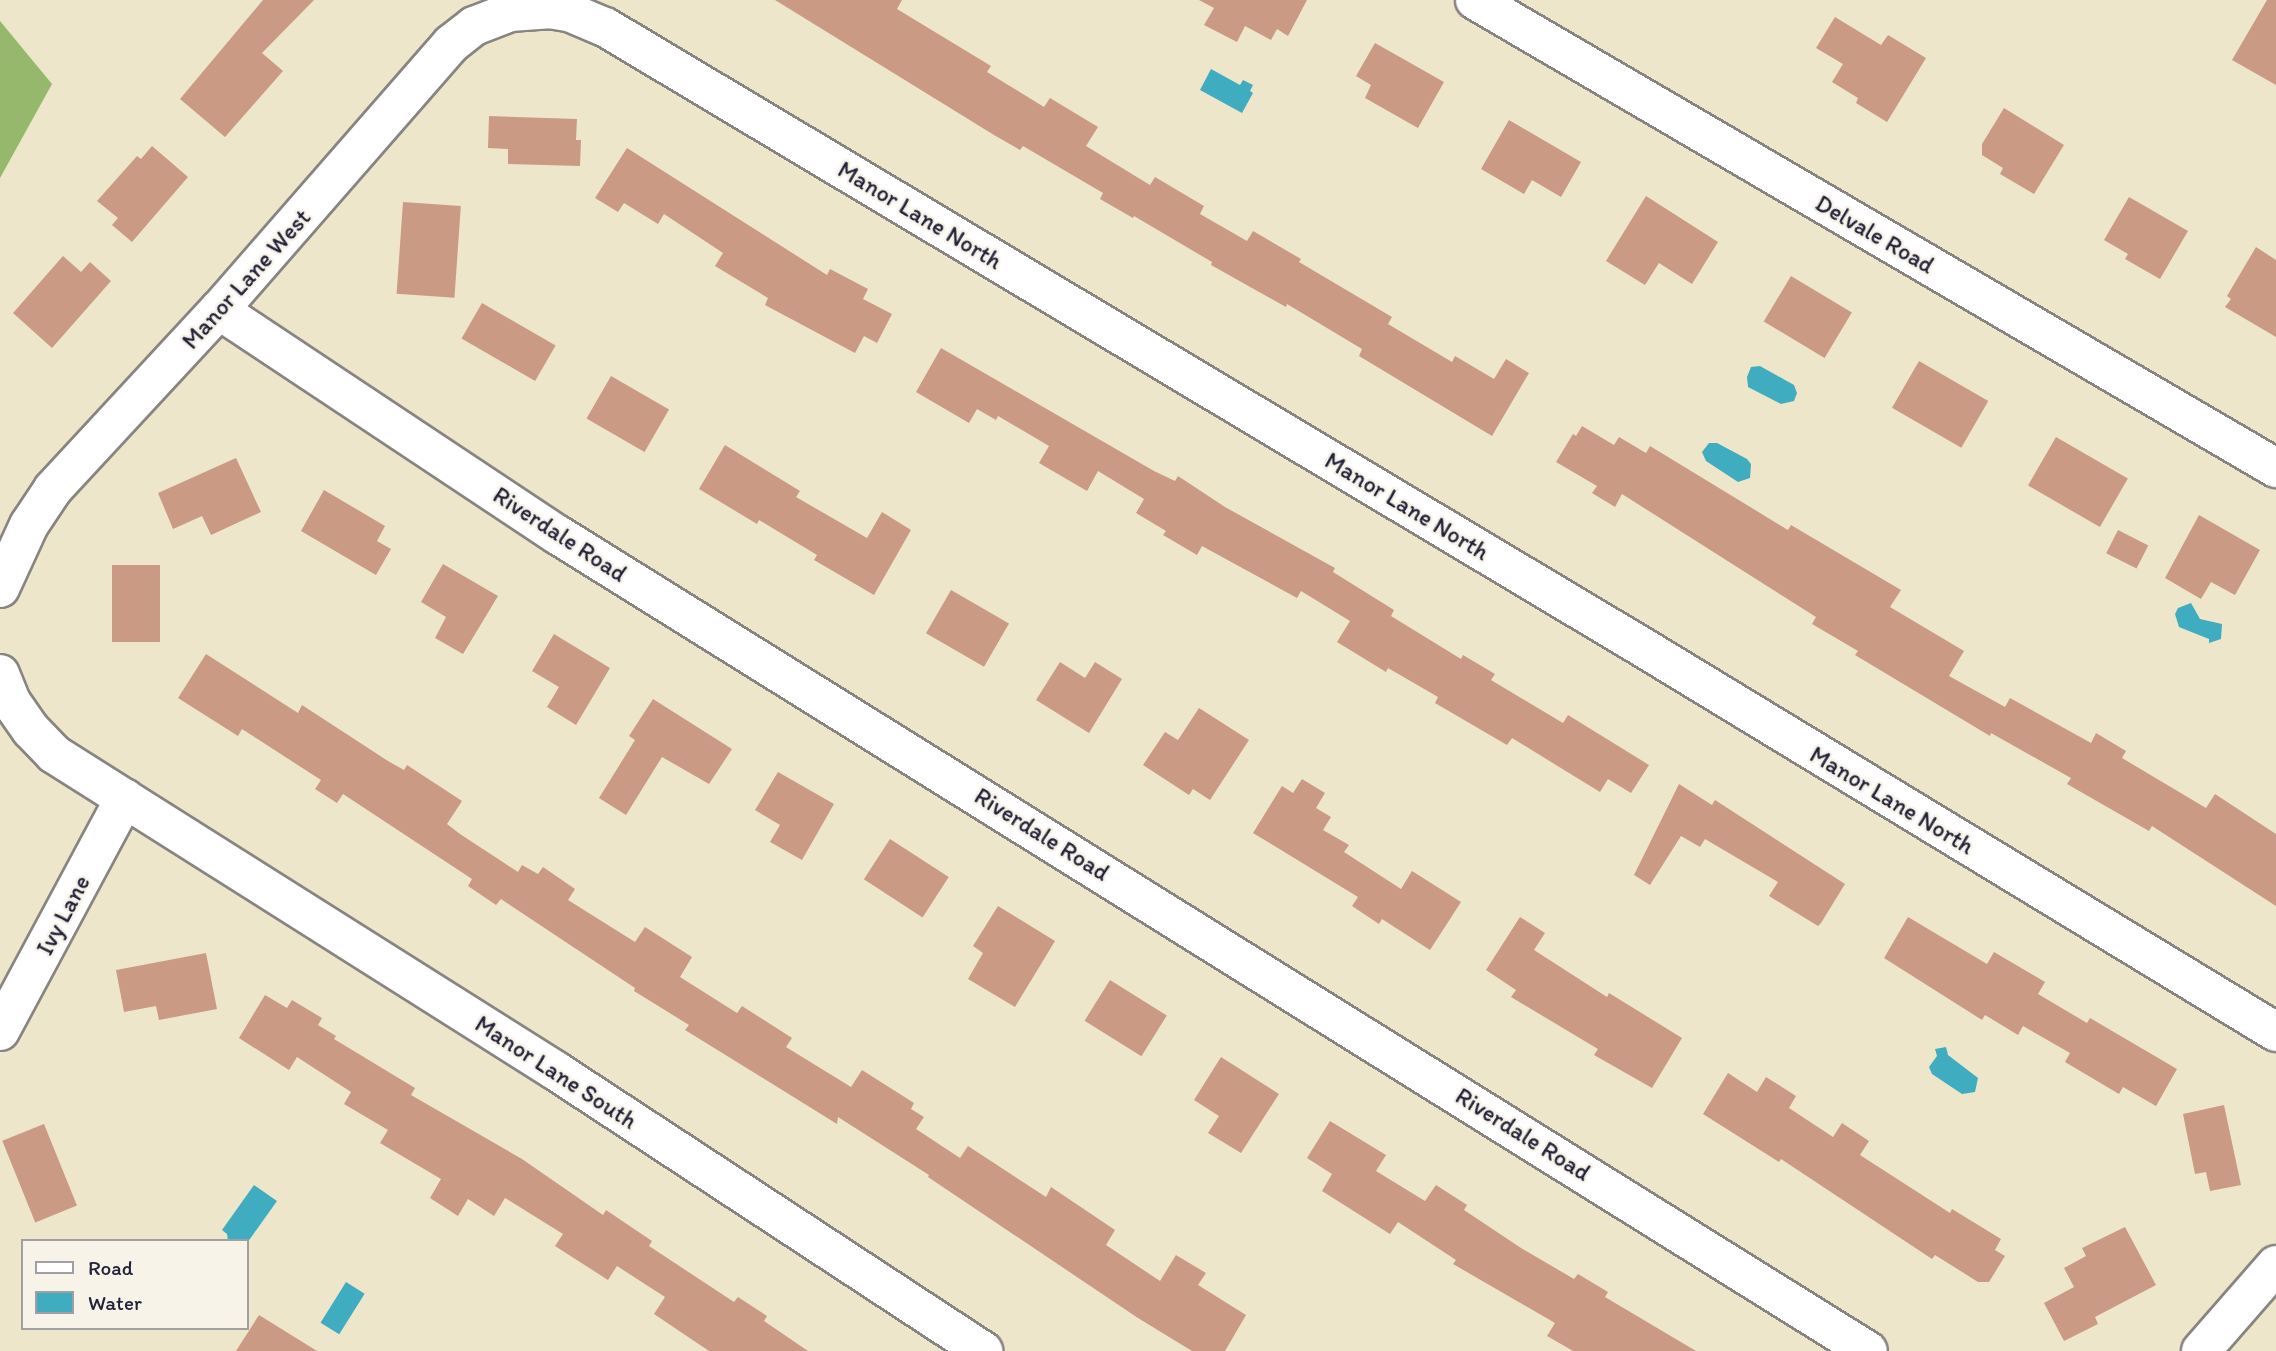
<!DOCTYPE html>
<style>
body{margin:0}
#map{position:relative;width:2276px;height:1351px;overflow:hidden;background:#eee6ca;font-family:Itim,sans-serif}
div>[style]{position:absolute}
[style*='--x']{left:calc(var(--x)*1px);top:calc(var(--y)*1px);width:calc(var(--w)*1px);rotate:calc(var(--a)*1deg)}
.forest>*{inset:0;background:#95b86c}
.water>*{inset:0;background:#40acbf;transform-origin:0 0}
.building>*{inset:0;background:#cb9a84;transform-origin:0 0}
.roads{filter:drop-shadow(2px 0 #888482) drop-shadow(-2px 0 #888482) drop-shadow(0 2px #888482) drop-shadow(0 -2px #888482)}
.street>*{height:38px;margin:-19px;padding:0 19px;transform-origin:19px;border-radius:19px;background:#fff}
span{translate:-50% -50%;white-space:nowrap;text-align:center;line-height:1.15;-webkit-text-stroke:5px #f7f3e8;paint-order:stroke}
.street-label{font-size:24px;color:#22223b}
.legend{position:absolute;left:21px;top:1239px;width:228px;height:91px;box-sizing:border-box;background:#f7f3e8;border:2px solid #a29fa3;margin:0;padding:9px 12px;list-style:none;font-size:21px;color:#22223b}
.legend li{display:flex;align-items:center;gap:14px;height:35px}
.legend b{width:35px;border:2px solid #a29fa3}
</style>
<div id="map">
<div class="forest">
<i style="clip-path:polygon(0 21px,52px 84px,0 178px)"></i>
</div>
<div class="water">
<i style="clip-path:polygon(1211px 69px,1240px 85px,1243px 80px,1253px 85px,1250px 91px,1253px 93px,1242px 113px,1200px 90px)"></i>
<i style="clip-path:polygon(1760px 366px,1794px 385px,1797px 393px,1794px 401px,1781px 404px,1748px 387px,1747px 377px,1751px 367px)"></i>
<i style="clip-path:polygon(1709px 443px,1717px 443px,1747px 459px,1751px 464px,1750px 478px,1738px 482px,1706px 461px,1702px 452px)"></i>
<i style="clip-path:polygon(2191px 603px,2200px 619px,2222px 624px,2221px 639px,2209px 643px,2209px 639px,2179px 627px,2175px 614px,2178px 608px)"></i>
<i style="clip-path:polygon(1946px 1047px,1948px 1055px,1978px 1078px,1975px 1092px,1962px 1094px,1932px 1074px,1929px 1067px,1937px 1056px,1935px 1049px)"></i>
<i style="clip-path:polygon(254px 1185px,277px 1201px,247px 1243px,228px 1241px,227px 1234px,222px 1230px)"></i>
<i style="left:346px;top:1282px;width:22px;height:48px;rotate:32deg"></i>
</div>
<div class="building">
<i style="clip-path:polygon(263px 0,314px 0,262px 53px,283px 71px,225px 137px,180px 99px)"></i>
<i style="clip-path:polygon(775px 0,902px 0,897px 9px,991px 66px,987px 72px,1044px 107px,1050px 98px,1098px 127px,1086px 146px,1150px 185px,1155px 177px,1204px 206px,1200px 214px,1247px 241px,1253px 231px,1301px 259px,1299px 262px,1392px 317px,1388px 324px,1452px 362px,1455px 356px,1494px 379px,1506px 359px,1529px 373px,1492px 436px,1359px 356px,1362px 349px,1287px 304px,1286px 307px,1211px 265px,1212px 262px,1134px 216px,1133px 218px,1100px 199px,1103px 193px,1023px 146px,1020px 150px,994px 135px)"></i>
<i style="clip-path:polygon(1199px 0,1307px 0,1288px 36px,1277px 29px,1271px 40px,1245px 26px,1237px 42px,1204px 25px,1214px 8px)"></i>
<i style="clip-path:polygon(2267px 0,2276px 0,2276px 85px,2232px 60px)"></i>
<i style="clip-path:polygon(1835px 17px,1881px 45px,1888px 35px,1926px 58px,1887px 122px,1856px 103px,1858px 98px,1832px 82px,1843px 64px,1816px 48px)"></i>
<i style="clip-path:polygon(1375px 43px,1444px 82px,1418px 128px,1365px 98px,1371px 85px,1356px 76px)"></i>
<i style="clip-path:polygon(2004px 108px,2064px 145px,2034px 194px,2000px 174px,2003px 168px,1982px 155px,1982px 144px)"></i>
<i style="clip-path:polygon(489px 116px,577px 119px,576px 140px,581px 140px,580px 166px,508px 164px,508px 149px,488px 148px)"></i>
<i style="clip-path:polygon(1509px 120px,1581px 162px,1561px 197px,1532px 180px,1524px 194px,1481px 169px)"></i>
<i style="clip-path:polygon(152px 146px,188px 177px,132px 242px,112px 225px,118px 218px,97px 201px,137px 156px,141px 159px)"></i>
<i style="clip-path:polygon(627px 148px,827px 275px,830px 269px,868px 289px,863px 299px,892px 314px,877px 343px,864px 336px,855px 353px,765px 305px,768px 298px,715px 266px,723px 253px,664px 214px,658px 224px,624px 203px,618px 212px,595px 198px)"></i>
<i style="clip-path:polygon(1646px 196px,1718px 242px,1692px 284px,1659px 263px,1645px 285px,1606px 261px)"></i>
<i style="clip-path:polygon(2129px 197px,2188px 231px,2160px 279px,2125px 259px,2128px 254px,2104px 240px)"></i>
<i style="left:403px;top:202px;width:58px;height:92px;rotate:4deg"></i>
<i style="clip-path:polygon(2256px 247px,2276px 260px,2276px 337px,2225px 307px,2231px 299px,2227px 296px)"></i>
<i style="clip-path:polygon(63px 256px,81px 272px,90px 262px,111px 281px,52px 348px,13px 313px)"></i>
<i style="left:1791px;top:276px;width:71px;height:53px;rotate:31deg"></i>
<i style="left:482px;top:303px;width:85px;height:41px;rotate:30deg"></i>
<i style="clip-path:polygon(941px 348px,1154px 471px,1175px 481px,1178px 476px,1225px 507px,1335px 568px,1333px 572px,1394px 610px,1391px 616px,1461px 659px,1463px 655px,1495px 674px,1491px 680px,1563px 723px,1568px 715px,1649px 765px,1631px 793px,1608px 779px,1600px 792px,1512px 738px,1507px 745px,1435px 703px,1438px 697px,1388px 668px,1386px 672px,1337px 642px,1350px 621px,1301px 591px,1297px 598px,1202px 546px,1197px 555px,1163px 535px,1166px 531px,1136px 513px,1144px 499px,1098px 471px,1087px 491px,1039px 463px,1049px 446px,998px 416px,996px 420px,977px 409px,969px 423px,916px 392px)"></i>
<i style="left:1919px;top:361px;width:80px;height:54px;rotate:30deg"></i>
<i style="left:611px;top:376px;width:67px;height:49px;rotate:30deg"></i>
<i style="clip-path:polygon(1582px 426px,1614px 445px,1619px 437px,1646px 453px,1650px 446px,1788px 530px,1791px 525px,1901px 590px,1890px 607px,1964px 651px,1949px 676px,2005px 707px,2010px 698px,2091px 743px,2096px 733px,2126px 751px,2122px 758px,2206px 808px,2215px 794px,2276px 834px,2276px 906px,2152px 826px,2149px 831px,2067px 784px,2071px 778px,1991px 733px,1990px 736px,1855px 655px,1858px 651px,1812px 624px,1816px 617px,1622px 494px,1615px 507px,1592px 493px,1597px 486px,1556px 462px,1573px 434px,1576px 436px)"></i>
<i style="left:2056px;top:437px;width:83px;height:56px;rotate:30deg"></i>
<i style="clip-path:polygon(725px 445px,800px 491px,796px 497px,867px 538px,882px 512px,911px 530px,874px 595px,814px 560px,817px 555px,759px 520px,757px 524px,699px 489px)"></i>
<i style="clip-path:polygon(236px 458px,261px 512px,211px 535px,202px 516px,173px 529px,158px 493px)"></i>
<i style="clip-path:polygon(324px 490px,385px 526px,377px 541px,391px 549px,376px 575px,301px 531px)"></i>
<i style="clip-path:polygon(2199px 515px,2260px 550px,2235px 595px,2211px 582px,2201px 599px,2165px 578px)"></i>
<i style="left:2118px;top:530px;width:34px;height:26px;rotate:27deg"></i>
<i style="clip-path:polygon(443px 564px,498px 596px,463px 654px,435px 638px,446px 617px,421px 602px)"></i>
<i style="left:112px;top:565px;width:48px;height:77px"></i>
<i style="left:951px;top:590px;width:67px;height:50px;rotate:30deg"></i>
<i style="clip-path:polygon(554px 634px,610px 668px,576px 725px,547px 707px,559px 687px,532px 671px)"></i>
<i style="clip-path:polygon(206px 654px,298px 713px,302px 705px,388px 761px,404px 770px,407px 765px,462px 801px,447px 824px,460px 834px,518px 872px,522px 865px,538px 874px,543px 867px,575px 889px,568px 900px,635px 942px,645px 927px,692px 957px,680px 977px,737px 1013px,742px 1006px,792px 1038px,786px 1047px,851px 1087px,862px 1070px,914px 1103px,911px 1109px,924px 1117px,916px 1129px,960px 1158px,968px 1146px,1046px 1197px,1051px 1187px,1115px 1230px,1106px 1245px,1160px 1281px,1176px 1255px,1206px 1273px,1198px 1285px,1246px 1315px,1225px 1351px,1192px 1351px,1138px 1318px,928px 1177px,929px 1175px,838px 1117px,837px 1124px,685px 1030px,689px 1025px,634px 991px,635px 988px,501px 899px,496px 905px,468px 886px,472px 879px,343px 794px,337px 803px,315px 789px,321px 780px,242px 729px,238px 736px,178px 698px)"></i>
<i style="clip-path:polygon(1060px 662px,1085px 678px,1095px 662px,1122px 679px,1089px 733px,1036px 700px)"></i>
<i style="clip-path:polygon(653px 699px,732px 749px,709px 784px,662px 757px,626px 815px,599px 798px,635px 740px,629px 736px)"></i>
<i style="clip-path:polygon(1199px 708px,1249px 740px,1210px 800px,1193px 789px,1189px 795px,1143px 765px,1165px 732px,1178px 740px)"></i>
<i style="clip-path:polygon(778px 772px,834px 804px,802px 860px,770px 842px,780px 825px,755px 810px)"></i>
<i style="clip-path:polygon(1302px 779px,1325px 793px,1316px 808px,1331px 817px,1323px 830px,1349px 845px,1344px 852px,1401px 889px,1412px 871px,1461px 902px,1430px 950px,1382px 919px,1379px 924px,1352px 906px,1358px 897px,1253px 833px,1282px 786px,1293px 793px)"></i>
<i style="clip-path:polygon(1679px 784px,1712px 805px,1715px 800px,1845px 884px,1821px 923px,1818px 926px,1769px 896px,1778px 882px,1705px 839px,1700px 847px,1681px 836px,1650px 885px,1634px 875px)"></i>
<i style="left:890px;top:839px;width:70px;height:48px;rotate:33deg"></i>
<i style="clip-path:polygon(998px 906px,1055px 941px,1015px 1007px,968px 979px,983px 953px,973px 946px)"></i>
<i style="clip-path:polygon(1520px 917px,1545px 933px,1534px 950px,1607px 997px,1609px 993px,1682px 1038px,1652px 1088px,1594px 1055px,1598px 1049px,1511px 997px,1516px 990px,1486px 970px)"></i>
<i style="clip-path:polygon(1908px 917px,1987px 964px,1994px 952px,2045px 982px,2038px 994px,2087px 1023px,2090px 1018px,2177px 1069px,2156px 1106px,2123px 1087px,2119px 1094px,2065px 1062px,2070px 1053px,2023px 1026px,2018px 1035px,1985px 1015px,1982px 1020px,1884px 958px)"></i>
<i style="clip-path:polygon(206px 953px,217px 1009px,159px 1020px,156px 1006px,124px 1012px,116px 970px)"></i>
<i style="left:1110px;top:980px;width:67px;height:48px;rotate:32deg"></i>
<i style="clip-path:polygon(265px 995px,287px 1008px,292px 1000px,322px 1018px,318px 1025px,336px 1036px,334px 1039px,415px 1088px,411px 1095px,522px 1159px,603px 1215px,606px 1210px,652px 1241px,649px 1246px,734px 1302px,738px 1297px,767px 1316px,764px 1321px,808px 1351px,709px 1351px,654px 1314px,665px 1297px,617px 1266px,608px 1280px,555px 1246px,563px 1234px,505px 1198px,494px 1216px,468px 1199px,458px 1216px,430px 1198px,441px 1179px,380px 1143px,388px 1130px,344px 1104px,351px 1092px,297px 1057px,289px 1070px,239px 1038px)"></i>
<i style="clip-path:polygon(1221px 1057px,1279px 1094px,1241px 1153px,1208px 1133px,1219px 1116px,1194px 1100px)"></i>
<i style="clip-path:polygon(1728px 1073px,1757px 1092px,1766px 1077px,1796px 1096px,1789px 1108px,1833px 1137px,1842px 1123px,1869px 1141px,1860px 1155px,1950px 1213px,1952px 1209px,2001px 1239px,1995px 1250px,2005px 1256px,1989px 1282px,1978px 1282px,1935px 1255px,1932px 1259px,1781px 1159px,1779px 1162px,1703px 1114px)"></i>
<i style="clip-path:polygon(2224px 1105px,2241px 1185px,2210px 1191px,2206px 1172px,2195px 1174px,2183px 1114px)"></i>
<i style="clip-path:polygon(1330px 1121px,1386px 1155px,1376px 1171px,1425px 1201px,1436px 1185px,1467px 1205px,1464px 1210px,1521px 1248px,1574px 1279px,1578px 1274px,1608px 1292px,1605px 1297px,1696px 1351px,1573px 1351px,1547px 1336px,1555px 1323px,1453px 1264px,1456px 1260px,1398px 1222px,1390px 1234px,1322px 1191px,1332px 1174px,1307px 1158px)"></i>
<i style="left:44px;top:1124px;width:88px;height:45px;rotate:68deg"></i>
<i style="clip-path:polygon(2125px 1227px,2156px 1285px,2095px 1317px,2098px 1324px,2064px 1341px,2044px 1303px,2074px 1287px,2064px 1268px,2086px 1256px,2082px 1248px)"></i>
<i style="clip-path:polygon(259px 1315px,317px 1351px,236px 1351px)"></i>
</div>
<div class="roads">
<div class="street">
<i style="--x:1475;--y:0;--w:928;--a:30.3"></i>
<i style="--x:219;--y:310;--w:407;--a:33.6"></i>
<i style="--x:558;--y:535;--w:1543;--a:31.92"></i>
<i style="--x:0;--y:588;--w:69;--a:-65.3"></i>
<i style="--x:29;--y:525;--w:43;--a:-56.3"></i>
<i style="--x:53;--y:489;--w:244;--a:-47.2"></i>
<i style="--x:219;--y:310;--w:353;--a:-48.9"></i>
<i style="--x:451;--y:44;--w:29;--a:-38"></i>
<i style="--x:474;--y:26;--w:39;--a:-21"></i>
<i style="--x:510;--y:12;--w:39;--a:-4"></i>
<i style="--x:549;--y:9;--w:20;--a:9"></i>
<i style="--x:569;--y:12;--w:39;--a:23"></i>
<i style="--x:605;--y:27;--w:1199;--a:30.87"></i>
<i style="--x:1634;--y:642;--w:751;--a:31.28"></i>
<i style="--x:0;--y:674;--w:31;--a:68"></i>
<i style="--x:12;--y:703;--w:33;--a:55"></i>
<i style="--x:31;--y:730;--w:33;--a:46"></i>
<i style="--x:54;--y:754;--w:594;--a:32.27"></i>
<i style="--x:556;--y:1071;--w:511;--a:33.25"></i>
<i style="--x:0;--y:1031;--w:264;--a:-61.8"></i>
<i style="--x:2201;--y:1351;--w:114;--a:-48.9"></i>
</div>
</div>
<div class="street-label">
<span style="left:920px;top:215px;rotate:31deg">Manor Lane North</span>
<span style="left:1875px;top:234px;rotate:30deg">Delvale Road</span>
<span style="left:246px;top:279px;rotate:-48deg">Manor Lane West</span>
<span style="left:1407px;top:506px;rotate:31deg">Manor Lane North</span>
<span style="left:560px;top:534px;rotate:33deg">Riverdale Road</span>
<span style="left:1892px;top:800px;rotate:31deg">Manor Lane North</span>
<span style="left:1042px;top:834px;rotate:32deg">Riverdale Road</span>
<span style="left:63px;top:915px;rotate:-62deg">Ivy Lane</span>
<span style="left:556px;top:1072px;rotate:33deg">Manor Lane South</span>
<span style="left:1523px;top:1134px;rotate:32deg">Riverdale Road</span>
</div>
<ul class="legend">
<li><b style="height:9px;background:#fff"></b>Road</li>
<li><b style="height:19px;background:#40acbf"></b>Water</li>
</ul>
</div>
